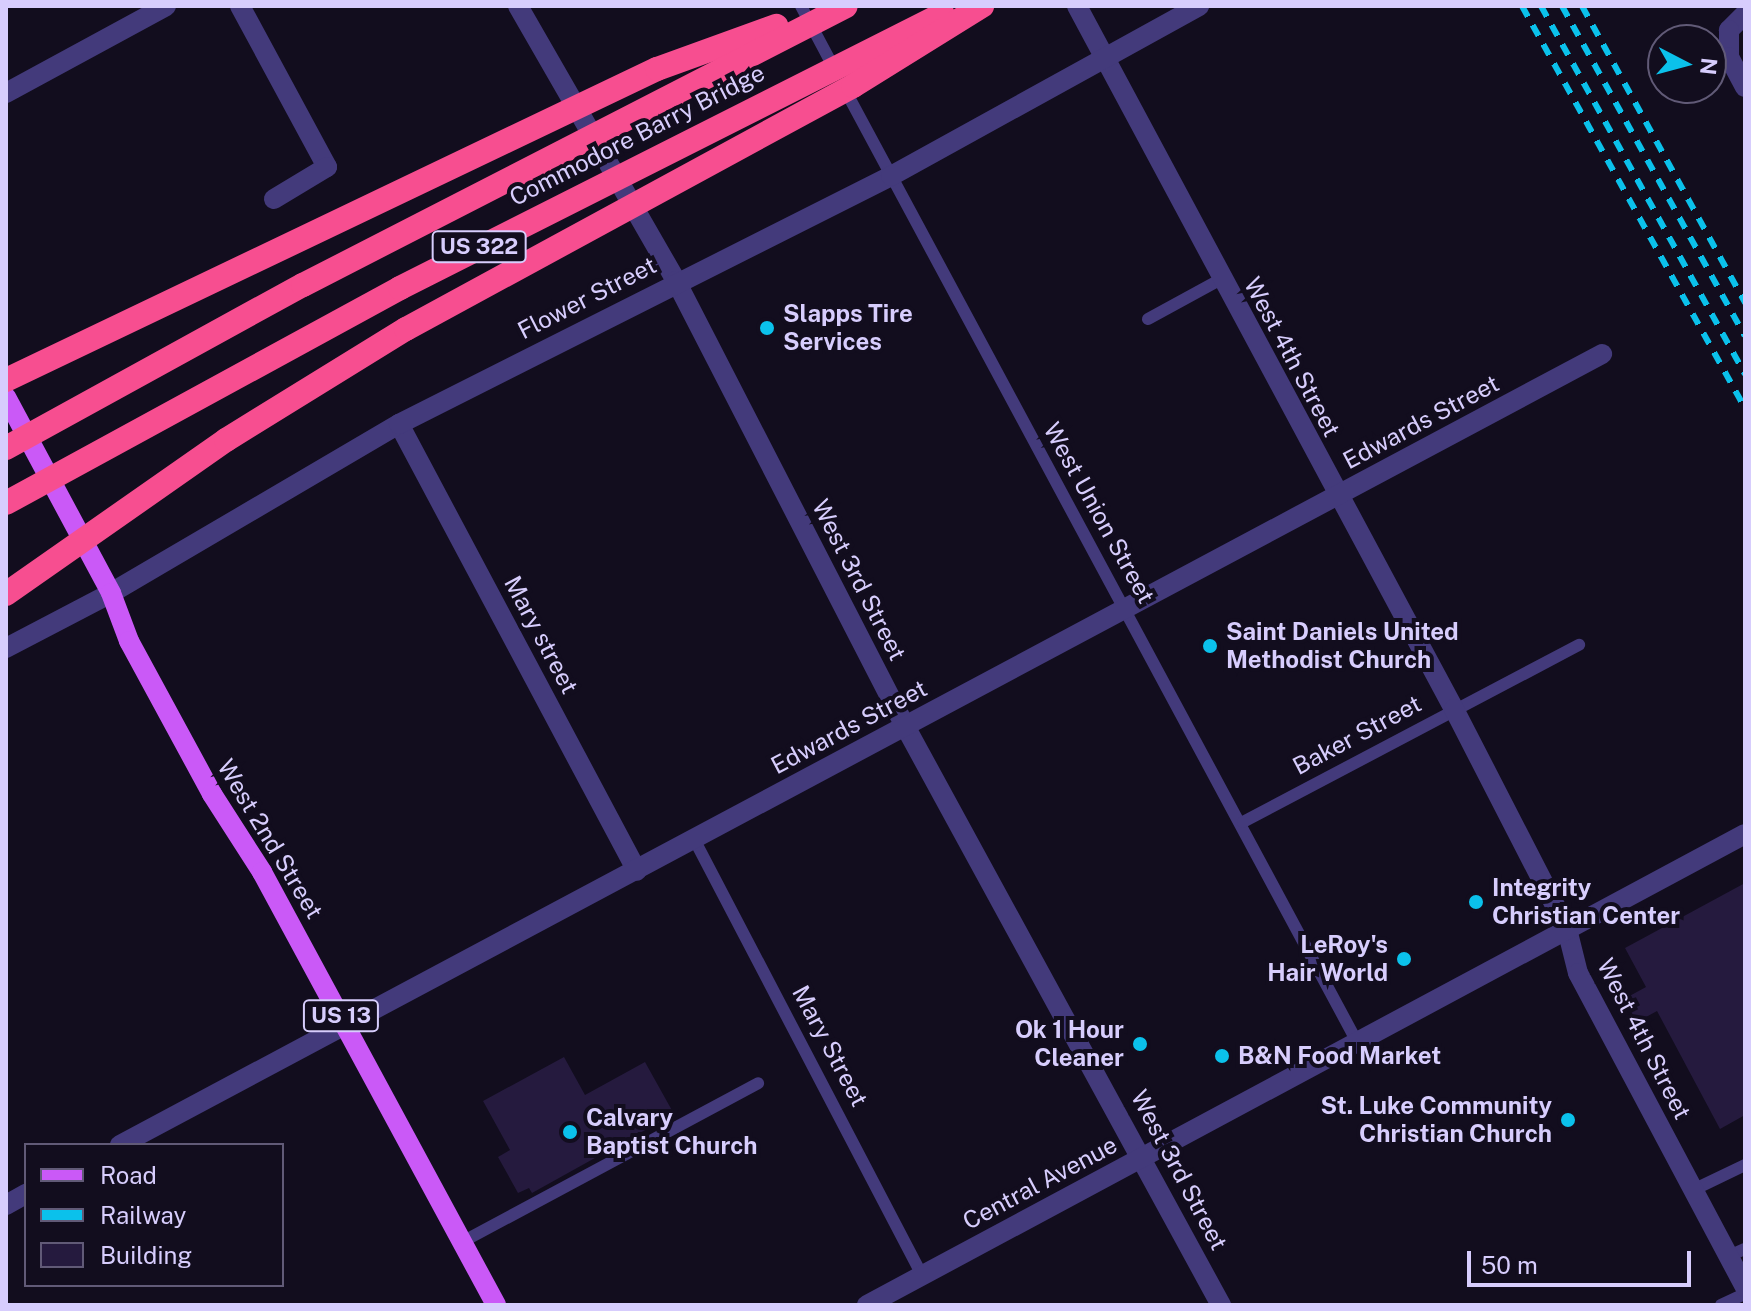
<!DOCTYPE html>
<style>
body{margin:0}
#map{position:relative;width:1751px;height:1311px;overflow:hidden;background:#120d1e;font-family:"Public Sans",sans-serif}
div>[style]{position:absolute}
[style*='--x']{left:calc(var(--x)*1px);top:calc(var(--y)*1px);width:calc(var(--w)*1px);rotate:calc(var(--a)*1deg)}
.building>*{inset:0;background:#251a3e}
.service>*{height:12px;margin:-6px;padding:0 6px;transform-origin:6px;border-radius:6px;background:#433a7b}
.minor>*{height:20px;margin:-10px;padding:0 10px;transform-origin:10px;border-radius:10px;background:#433a7b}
.tertiary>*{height:20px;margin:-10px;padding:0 10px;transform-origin:10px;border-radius:10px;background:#433a7b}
.primary>*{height:20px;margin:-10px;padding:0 10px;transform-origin:10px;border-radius:10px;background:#ca59f7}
.rail>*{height:6px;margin-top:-3px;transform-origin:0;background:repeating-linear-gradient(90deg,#0bc1eb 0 12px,transparent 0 22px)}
.motorway-bridge>*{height:24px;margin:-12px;padding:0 12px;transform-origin:12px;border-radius:12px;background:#f74e90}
.dots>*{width:22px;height:22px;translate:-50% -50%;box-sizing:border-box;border:4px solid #120d1e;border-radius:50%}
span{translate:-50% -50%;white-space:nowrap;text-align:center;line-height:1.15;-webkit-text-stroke:8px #120d1e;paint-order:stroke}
.shield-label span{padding:2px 6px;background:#120d1e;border:2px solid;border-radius:6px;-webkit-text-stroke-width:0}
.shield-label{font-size:22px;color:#d7cdfd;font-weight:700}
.street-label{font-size:24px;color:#d7cdfd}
.poi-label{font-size:24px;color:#d7cdfd;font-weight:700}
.left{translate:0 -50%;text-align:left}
.right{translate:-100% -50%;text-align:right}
.frame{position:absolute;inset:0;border:8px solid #d7cdfd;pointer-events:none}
.legend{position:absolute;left:24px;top:1143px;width:260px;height:144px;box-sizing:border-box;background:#120d1e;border:2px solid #615a77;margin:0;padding:10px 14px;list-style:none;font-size:24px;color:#d7cdfd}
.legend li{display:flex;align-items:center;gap:16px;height:40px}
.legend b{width:40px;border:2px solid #615a77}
.north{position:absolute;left:1647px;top:24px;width:80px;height:80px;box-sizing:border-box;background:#120d1e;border:2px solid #615a77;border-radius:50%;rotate:96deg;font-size:22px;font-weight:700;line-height:32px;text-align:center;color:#d7cdfd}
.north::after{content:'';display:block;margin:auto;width:28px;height:36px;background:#0bc1eb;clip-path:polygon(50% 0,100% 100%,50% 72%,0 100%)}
.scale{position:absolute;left:1467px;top:1251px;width:224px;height:36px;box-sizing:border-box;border:4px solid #d7cdfd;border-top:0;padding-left:10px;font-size:24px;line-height:28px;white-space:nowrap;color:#d7cdfd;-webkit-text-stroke:6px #120d1e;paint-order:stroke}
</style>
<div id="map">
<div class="building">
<i style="clip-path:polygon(1745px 883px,1745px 1115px,1720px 1129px,1657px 1011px,1637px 1022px,1624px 999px,1646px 987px,1625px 948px)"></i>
<i style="clip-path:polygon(564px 1057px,585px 1095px,645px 1062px,674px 1114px,532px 1193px,529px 1188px,518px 1193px,498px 1157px,510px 1150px,483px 1101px)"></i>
</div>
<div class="service">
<i style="--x:801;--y:6;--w:72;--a:62"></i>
<i style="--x:843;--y:86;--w:1085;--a:61.73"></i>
<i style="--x:1148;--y:319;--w:83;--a:-28.7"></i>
<i style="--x:1243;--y:822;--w:380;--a:-27.8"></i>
<i style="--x:694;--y:839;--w:492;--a:62.4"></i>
<i style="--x:1693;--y:1190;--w:58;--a:-25.7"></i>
<i style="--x:462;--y:1242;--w:336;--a:-28.2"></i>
<i style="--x:1729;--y:1256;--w:17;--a:-24"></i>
<i style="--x:1721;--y:1305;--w:26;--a:-25"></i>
</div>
<div class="minor">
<i style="--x:240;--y:6;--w:183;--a:61.6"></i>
<i style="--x:327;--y:167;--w:62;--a:148.9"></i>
<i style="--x:518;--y:6;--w:317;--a:60.1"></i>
<i style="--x:676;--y:281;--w:500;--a:62.77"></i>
<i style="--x:905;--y:726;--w:660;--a:61.38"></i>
<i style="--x:1077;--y:6;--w:798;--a:61.8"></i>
<i style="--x:1454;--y:709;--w:247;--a:62.8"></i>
<i style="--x:1567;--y:929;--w:45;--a:76"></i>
<i style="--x:1578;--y:973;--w:356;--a:62"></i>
<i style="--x:1745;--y:14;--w:23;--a:135"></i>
<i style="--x:1729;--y:30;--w:27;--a:90"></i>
<i style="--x:1729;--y:57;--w:34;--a:62"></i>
<i style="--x:6;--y:93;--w:182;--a:-28.5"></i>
<i style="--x:399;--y:424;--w:506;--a:61.97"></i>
<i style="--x:120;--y:1145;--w:1680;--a:-28.09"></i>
<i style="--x:6;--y:1205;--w:23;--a:-29"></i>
<i style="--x:867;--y:1305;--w:996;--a:-28.21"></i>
</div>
<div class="tertiary">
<i style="--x:6;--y:648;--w:119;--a:-27.6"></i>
<i style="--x:111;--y:593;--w:334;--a:-30.4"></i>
<i style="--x:399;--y:424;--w:551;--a:-26.75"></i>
<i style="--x:891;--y:176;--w:352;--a:-28.9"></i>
</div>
<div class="primary">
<i style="--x:6;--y:397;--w:222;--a:61.8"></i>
<i style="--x:111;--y:593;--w:51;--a:69.4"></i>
<i style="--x:129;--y:641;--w:174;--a:61.5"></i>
<i style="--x:212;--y:794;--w:93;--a:57.3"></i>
<i style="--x:262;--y:872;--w:492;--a:61.6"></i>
</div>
<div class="rail">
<i style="--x:1522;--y:6;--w:460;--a:61"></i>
<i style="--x:1541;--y:6;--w:421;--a:61"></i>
<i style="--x:1562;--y:6;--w:377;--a:61"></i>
<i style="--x:1582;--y:6;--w:339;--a:61.2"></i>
</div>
<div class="motorway-bridge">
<i style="--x:6;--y:380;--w:721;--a:-25.54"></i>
<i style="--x:657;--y:69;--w:127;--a:-19.9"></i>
<i style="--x:6;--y:448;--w:339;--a:-28.8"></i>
<i style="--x:303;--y:285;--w:610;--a:-27.19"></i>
<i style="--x:6;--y:503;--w:449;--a:-28.6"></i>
<i style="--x:400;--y:288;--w:608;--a:-26.78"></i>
<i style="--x:6;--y:594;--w:269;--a:-35"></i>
<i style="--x:226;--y:440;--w:211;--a:-31.7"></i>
<i style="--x:406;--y:329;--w:509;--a:-28.53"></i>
<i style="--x:853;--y:86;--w:152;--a:-31.8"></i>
</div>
<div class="dots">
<i style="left:767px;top:328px;background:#0bc1eb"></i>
<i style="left:1210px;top:646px;background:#0bc1eb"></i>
<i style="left:1476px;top:902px;background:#0bc1eb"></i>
<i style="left:1404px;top:959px;background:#0bc1eb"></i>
<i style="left:1140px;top:1044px;background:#0bc1eb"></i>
<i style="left:1222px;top:1056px;background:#0bc1eb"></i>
<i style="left:1568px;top:1120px;background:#0bc1eb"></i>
<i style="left:570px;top:1132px;background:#0bc1eb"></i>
</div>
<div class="shield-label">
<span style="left:479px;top:247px">US 322</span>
<span style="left:341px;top:1016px">US 13</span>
</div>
<div class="street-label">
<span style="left:637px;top:135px;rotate:-27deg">Commodore Barry Bridge</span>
<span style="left:587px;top:298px;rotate:-27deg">Flower Street</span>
<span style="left:1292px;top:357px;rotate:62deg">West 4th Street</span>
<span style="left:1421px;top:422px;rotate:-28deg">Edwards Street</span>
<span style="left:1099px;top:513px;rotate:61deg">West Union Street</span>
<span style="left:859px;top:580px;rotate:63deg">West 3rd Street</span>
<span style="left:541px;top:635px;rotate:62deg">Mary street</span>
<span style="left:849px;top:727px;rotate:-28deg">Edwards Street</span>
<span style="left:1357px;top:735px;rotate:-28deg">Baker Street</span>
<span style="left:270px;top:839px;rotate:59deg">West 2nd Street</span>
<span style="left:1644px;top:1039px;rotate:63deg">West 4th Street</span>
<span style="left:830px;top:1046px;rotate:62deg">Mary Street</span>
<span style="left:1179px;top:1170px;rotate:62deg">West 3rd Street</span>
<span style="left:1040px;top:1183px;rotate:-28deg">Central Avenue</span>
</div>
<div class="poi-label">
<span class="left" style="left:783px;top:328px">Slapps Tire<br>Services</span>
<span class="left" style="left:1226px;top:646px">Saint Daniels United<br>Methodist Church</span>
<span class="left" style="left:1492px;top:902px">Integrity<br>Christian Center</span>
<span class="right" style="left:1388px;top:959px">LeRoy's<br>Hair World</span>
<span class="right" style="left:1124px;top:1044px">Ok 1 Hour<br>Cleaner</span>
<span class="left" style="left:1238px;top:1056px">B&amp;N Food Market</span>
<span class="right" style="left:1552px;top:1120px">St. Luke Community<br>Christian Church</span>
<span class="left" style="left:586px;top:1132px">Calvary<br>Baptist Church</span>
</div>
<div class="frame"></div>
<ul class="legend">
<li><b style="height:10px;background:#ca59f7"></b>Road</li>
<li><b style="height:10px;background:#0bc1eb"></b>Railway</li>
<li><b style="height:22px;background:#251a3e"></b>Building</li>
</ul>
<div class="north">N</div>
<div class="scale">50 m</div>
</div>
